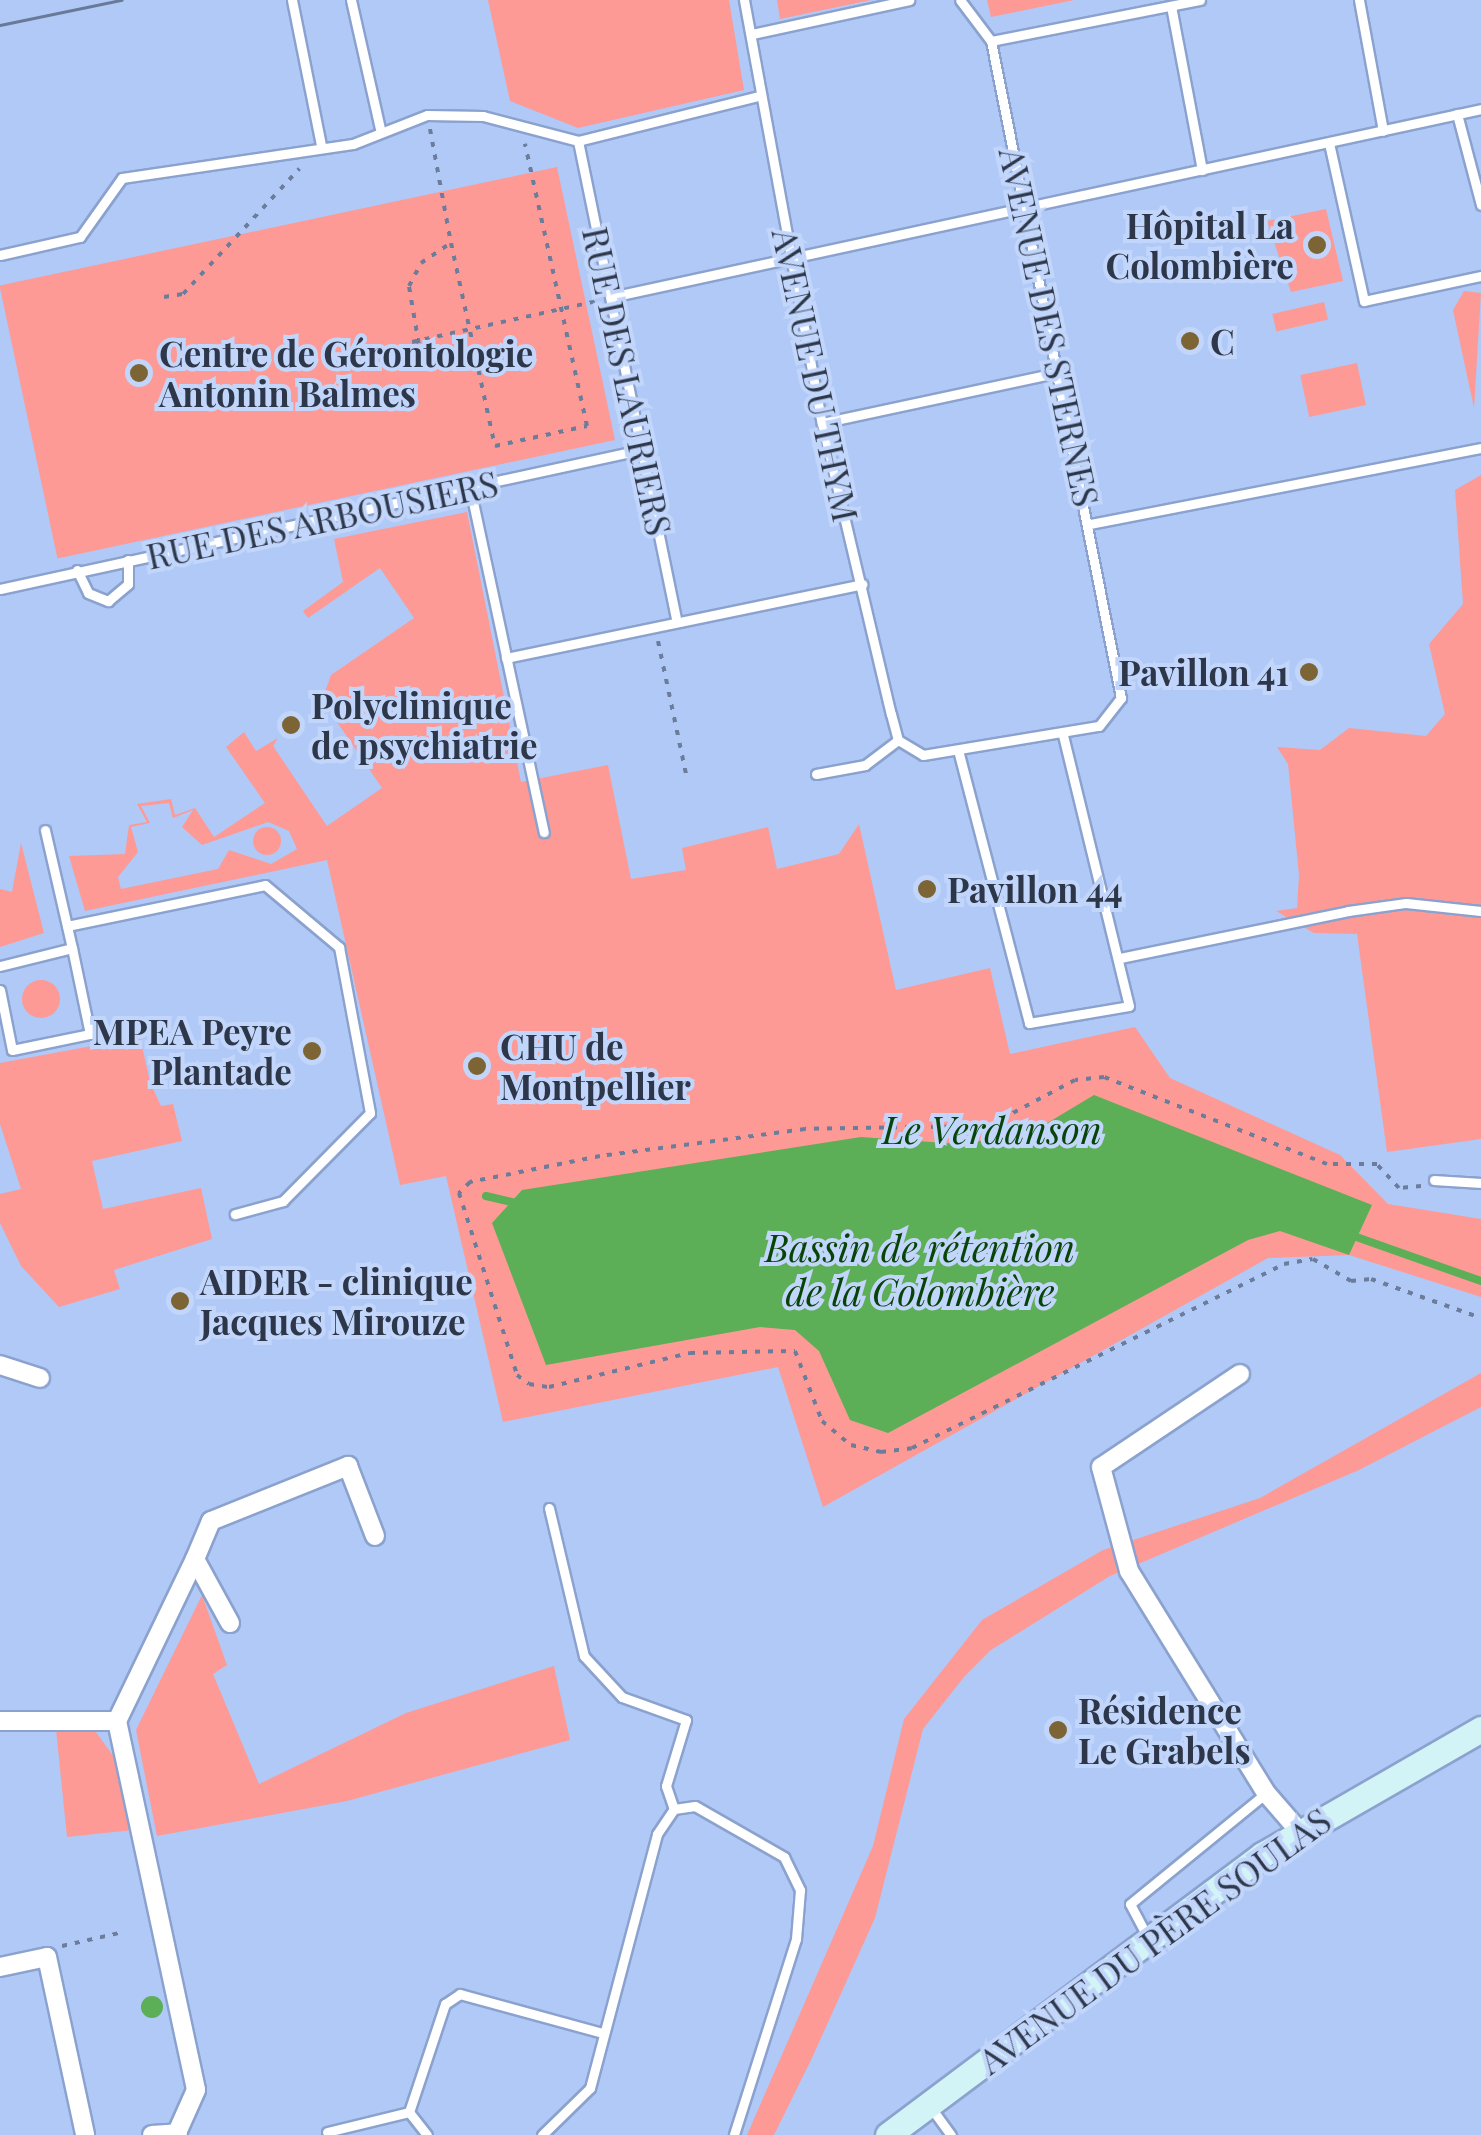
<!DOCTYPE html>
<meta charset="utf-8">
<style>
body{margin:0}
#map{position:relative;width:1481px;height:2135px;overflow:hidden;background:#b0c9f7;font-family:"Playfair Display",serif}
div>[style]{position:absolute}
[style*='--x']{left:calc(var(--x)*1px);top:calc(var(--y)*1px);width:calc(var(--w)*1px);rotate:calc(var(--a)*1deg)}
.green>*{inset:0;background:#fd9a96;transform-origin:0 0}
.round{border-radius:50%}
.water>*{inset:0;background:#5cae57}
.stream>*{height:8px;margin:-4px;padding:0 4px;transform-origin:4px;border-radius:4px;background:#5cae57}
.path>*{height:4px;margin-top:-2px;transform-origin:0;background:repeating-linear-gradient(90deg,#6c7d9c 0 5px,transparent 0 13px)}
.roads{filter:drop-shadow(2px 0 #8ba2ce) drop-shadow(-2px 0 #8ba2ce) drop-shadow(0 2px #8ba2ce) drop-shadow(0 -2px #8ba2ce)}
.service>*{height:9px;margin:-4.5px;padding:0 4.5px;transform-origin:4.5px;border-radius:4.5px;background:#fff}
.minor>*{height:18px;margin:-9px;padding:0 9px;transform-origin:9px;border-radius:9px;background:#fff}
.secondary>*{height:25px;margin:-12.5px;padding:0 12.5px;transform-origin:12.5px;border-radius:12.5px;background:#d3f4f6}
.tram>*{height:2.5px;margin:-1.25px;padding:0 1.25px;transform-origin:1.25px;border-radius:1.25px;background:#697a99}
.dots>*{width:28px;height:28px;translate:-50% -50%;box-sizing:border-box;border:5px solid #c2d6fb;border-radius:50%}
span{translate:-50% -50%;white-space:nowrap;text-align:center;line-height:1.15;-webkit-text-stroke:8px #c2d6fb;paint-order:stroke}
.poi-label{font-size:35px;color:#2d3749;font-weight:700}
.right{translate:-100% -50%;text-align:right}
.left{translate:0 -50%;text-align:left}
.street-label{font-size:35px;color:#2d3749}
.water-label{font-size:38px;color:#084407;font-style:italic}
</style>
<div id="map">
<div class="green">
<i style="clip-path:polygon(488px 0,729px 0,744px 90px,578px 128px,510px 101px)"></i>
<i style="clip-path:polygon(777px 0,871px 0,780px 19px)"></i>
<i style="clip-path:polygon(987px 0,1074px 0,991px 17px)"></i>
<i style="left:557px;top:167px;width:279px;height:570px;rotate:78deg"></i>
<i style="clip-path:polygon(1326px 209px,1343px 281px,1291px 292px,1267px 221px)"></i>
<i style="clip-path:polygon(1464px 291px,1481px 293px,1474px 408px,1453px 310px)"></i>
<i style="left:1324px;top:302px;width:18px;height:53px;rotate:77deg"></i>
<i style="left:1357px;top:363px;width:43px;height:58px;rotate:78deg"></i>
<i style="clip-path:polygon(1481px 475px,1481px 1139px,1387px 1152px,1357px 934px,1314px 933px,1276px 911px,1297px 908px,1299px 875px,1288px 764px,1277px 747px,1320px 750px,1349px 728px,1426px 736px,1445px 714px,1429px 644px,1463px 604px,1455px 490px)"></i>
<i style="clip-path:polygon(evenodd,467px 512px,521px 782px,608px 765px,631px 879px,686px 870px,682px 848px,768px 827px,777px 869px,839px 854px,859px 824px,896px 990px,990px 968px,1010px 1054px,1135px 1027px,1170px 1078px,1340px 1155px,1388px 1204px,1481px 1219px,1481px 1297px,1349px 1255px,1268px 1258px,823px 1507px,778px 1367px,503px 1422px,446px 1176px,400px 1185px,327px 860px,85px 911px,69px 856px,125px 854px,129px 825px,147px 822px,137px 804px,171px 799px,175px 815px,195px 808px,214px 837px,265px 803px,226px 747px,244px 732px,256px 751px,278px 738px,273px 746px,327px 826px,382px 788px,322px 700px,331px 675px,414px 618px,380px 568px,308px 618px,303px 611px,343px 582px,334px 539px,467px 512px,169px 803px,173px 818px,193px 810px,182px 827px,202px 845px,268px 822px,289px 831px,297px 849px,271px 864px,229px 850px,218px 869px,121px 889px,118px 877px,138px 852px,131px 827px,150px 823px,141px 806px,169px 803px)"></i>
<i class="round" style="left:253px;top:827px;width:28px;height:28px"></i>
<i style="clip-path:polygon(21px 843px,44px 933px,0 947px,0 889px,12px 892px)"></i>
<i class="round" style="left:22px;top:980px;width:38px;height:38px"></i>
<i style="clip-path:polygon(140px 1037px,150px 1082px,161px 1106px,173px 1104px,182px 1141px,92px 1161px,103px 1209px,201px 1188px,212px 1239px,114px 1270px,120px 1289px,59px 1307px,21px 1266px,0 1223px,0 1194px,21px 1189px,0 1124px,0 1063px)"></i>
<i style="clip-path:polygon(1481px 1373px,1481px 1407px,1359px 1470px,1110px 1576px,991px 1650px,964px 1677px,923px 1729px,875px 1918px,812px 2058px,774px 2135px,747px 2135px,873px 1846px,904px 1719px,982px 1620px,1103px 1550px,1260px 1498px)"></i>
<i style="clip-path:polygon(202px 1595px,227px 1665px,213px 1674px,259px 1784px,406px 1713px,554px 1666px,570px 1740px,347px 1801px,157px 1836px,136px 1730px)"></i>
<i style="clip-path:polygon(93px 1728px,119px 1764px,133px 1830px,67px 1837px,56px 1729px)"></i>
</div>
<div class="water">
<i style="clip-path:polygon(1094px 1095px,1372px 1205px,1349px 1255px,1280px 1231px,1248px 1240px,888px 1433px,850px 1420px,819px 1351px,795px 1330px,760px 1327px,546px 1365px,492px 1223px,522px 1190px,861px 1137px,959px 1144px,1029px 1134px)"></i>
<i class="round" style="left:141px;top:1996px;width:22px;height:22px"></i>
</div>
<div class="stream">
<i style="--x:486;--y:1196;--w:35;--a:13"></i>
<i style="--x:1348;--y:1234;--w:141;--a:19.5"></i>
</div>
<div class="path">
<i style="--x:430;--y:129;--w:116;--a:79.6"></i>
<i style="--x:164;--y:297;--w:19;--a:-9"></i>
<i style="--x:183;--y:294;--w:171;--a:-47.1"></i>
<i style="--x:412;--y:342;--w:189;--a:-12.5"></i>
<i style="--x:423;--y:369;--w:84;--a:-99.6"></i>
<i style="--x:409;--y:286;--w:26;--a:-62"></i>
<i style="--x:421;--y:263;--w:36;--a:-34"></i>
<i style="--x:451;--y:243;--w:208;--a:77.8"></i>
<i style="--x:495;--y:446;--w:94;--a:-12.3"></i>
<i style="--x:587;--y:426;--w:289;--a:-102.4"></i>
<i style="--x:658;--y:641;--w:136;--a:78.1"></i>
<i style="--x:1421;--y:1186;--w:22;--a:175"></i>
<i style="--x:1399;--y:1188;--w:33;--a:-133"></i>
<i style="--x:1377;--y:1164;--w:50;--a:180"></i>
<i style="--x:1327;--y:1164;--w:239;--a:-158.7"></i>
<i style="--x:1104;--y:1077;--w:29;--a:174"></i>
<i style="--x:1075;--y:1080;--w:98;--a:152.1"></i>
<i style="--x:988;--y:1126;--w:183;--a:179.1"></i>
<i style="--x:805;--y:1129;--w:207;--a:172.5"></i>
<i style="--x:600;--y:1156;--w:133;--a:168.7"></i>
<i style="--x:470;--y:1182;--w:16;--a:135"></i>
<i style="--x:459;--y:1193;--w:191;--a:72.3"></i>
<i style="--x:517;--y:1375;--w:15;--a:37"></i>
<i style="--x:529;--y:1384;--w:20;--a:9"></i>
<i style="--x:549;--y:1387;--w:145;--a:-13.6"></i>
<i style="--x:690;--y:1353;--w:105;--a:-1.1"></i>
<i style="--x:795;--y:1351;--w:75;--a:68.9"></i>
<i style="--x:822;--y:1421;--w:38;--a:40"></i>
<i style="--x:851;--y:1445;--w:31;--a:13"></i>
<i style="--x:881;--y:1452;--w:31;--a:-7"></i>
<i style="--x:912;--y:1448;--w:415;--a:-26.3"></i>
<i style="--x:1284;--y:1264;--w:29;--a:-10"></i>
<i style="--x:1313;--y:1259;--w:44;--a:30.1"></i>
<i style="--x:1351;--y:1281;--w:20;--a:-6"></i>
<i style="--x:1371;--y:1279;--w:117;--a:19.5"></i>
<i style="--x:62;--y:1946;--w:58;--a:-12.8"></i>
</div>
<div class="roads">
<div class="service">
<i style="--x:292;--y:0;--w:148;--a:78.7"></i>
<i style="--x:351;--y:0;--w:132;--a:77.3"></i>
<i style="--x:744;--y:0;--w:430;--a:79.6"></i>
<i style="--x:822;--y:423;--w:299;--a:76.7"></i>
<i style="--x:891;--y:714;--w:27;--a:75"></i>
<i style="--x:898;--y:740;--w:29;--a:31"></i>
<i style="--x:923;--y:755;--w:178;--a:-9.4"></i>
<i style="--x:1099;--y:726;--w:36;--a:-52"></i>
<i style="--x:1121;--y:698;--w:670;--a:-101.19"></i>
<i style="--x:991;--y:41;--w:51;--a:-127.1"></i>
<i style="--x:1359;--y:0;--w:133;--a:79.6"></i>
<i style="--x:1171;--y:6;--w:167;--a:79.3"></i>
<i style="--x:752;--y:34;--w:161;--a:-12.2"></i>
<i style="--x:991;--y:41;--w:213;--a:-11.1"></i>
<i style="--x:1457;--y:114;--w:94;--a:75.2"></i>
<i style="--x:578;--y:141;--w:491;--a:78.4"></i>
<i style="--x:1329;--y:143;--w:162;--a:77.5"></i>
<i style="--x:1364;--y:301;--w:120;--a:-12.1"></i>
<i style="--x:0;--y:255;--w:82;--a:-12.7"></i>
<i style="--x:80;--y:237;--w:72;--a:-54.6"></i>
<i style="--x:122;--y:178;--w:233;--a:-8.4"></i>
<i style="--x:353;--y:144;--w:79;--a:-21.4"></i>
<i style="--x:427;--y:115;--w:56;--a:1"></i>
<i style="--x:483;--y:116;--w:98;--a:14.7"></i>
<i style="--x:578;--y:141;--w:186;--a:-14"></i>
<i style="--x:611;--y:297;--w:890;--a:-12.19"></i>
<i style="--x:822;--y:423;--w:242;--a:-12.1"></i>
<i style="--x:470;--y:488;--w:352;--a:77.9"></i>
<i style="--x:1090;--y:524;--w:398;--a:-11"></i>
<i style="--x:77;--y:570;--w:25;--a:64"></i>
<i style="--x:88;--y:593;--w:22;--a:22"></i>
<i style="--x:108;--y:601;--w:26;--a:-40"></i>
<i style="--x:128;--y:584;--w:24;--a:-90"></i>
<i style="--x:0;--y:589;--w:659;--a:-12.26"></i>
<i style="--x:506;--y:658;--w:364;--a:-11.7"></i>
<i style="--x:958;--y:750;--w:282;--a:75.4"></i>
<i style="--x:1029;--y:1023;--w:101;--a:-9.6"></i>
<i style="--x:1129;--y:1006;--w:282;--a:-103.7"></i>
<i style="--x:816;--y:774;--w:50;--a:-10.4"></i>
<i style="--x:865;--y:765;--w:41;--a:-37.1"></i>
<i style="--x:67;--y:926;--w:202;--a:-11.7"></i>
<i style="--x:265;--y:885;--w:97;--a:40"></i>
<i style="--x:339;--y:947;--w:169;--a:79.4"></i>
<i style="--x:370;--y:1113;--w:124;--a:134.7"></i>
<i style="--x:283;--y:1201;--w:50;--a:164.8"></i>
<i style="--x:1120;--y:958;--w:233;--a:-11.6"></i>
<i style="--x:1348;--y:911;--w:59;--a:-7.9"></i>
<i style="--x:1406;--y:903;--w:75;--a:6.1"></i>
<i style="--x:0;--y:966;--w:74;--a:-14"></i>
<i style="--x:72;--y:948;--w:121;--a:-102.9"></i>
<i style="--x:0;--y:990;--w:61;--a:78.7"></i>
<i style="--x:12;--y:1050;--w:80;--a:-11.6"></i>
<i style="--x:90;--y:1034;--w:88;--a:-101.8"></i>
<i style="--x:1434;--y:1180;--w:47;--a:3.7"></i>
<i style="--x:549;--y:1508;--w:152;--a:76.7"></i>
<i style="--x:584;--y:1656;--w:56;--a:47.2"></i>
<i style="--x:622;--y:1697;--w:68;--a:19.8"></i>
<i style="--x:686;--y:1720;--w:69;--a:106.9"></i>
<i style="--x:666;--y:1786;--w:24;--a:71"></i>
<i style="--x:1147;--y:1936;--w:36;--a:-118"></i>
<i style="--x:1130;--y:1904;--w:176;--a:-39.2"></i>
<i style="--x:932;--y:2109;--w:32;--a:54"></i>
<i style="--x:409;--y:2112;--w:114;--a:-71.6"></i>
<i style="--x:445;--y:2004;--w:18;--a:-34"></i>
<i style="--x:460;--y:1994;--w:148;--a:15.3"></i>
<i style="--x:327;--y:2132;--w:84;--a:-13.7"></i>
<i style="--x:409;--y:2112;--w:29;--a:52"></i>
<i style="--x:542;--y:2135;--w:67;--a:-44.4"></i>
<i style="--x:590;--y:2088;--w:263;--a:-75.2"></i>
<i style="--x:657;--y:1834;--w:30;--a:-56"></i>
<i style="--x:674;--y:1809;--w:21;--a:-8"></i>
<i style="--x:695;--y:1806;--w:103;--a:29.8"></i>
<i style="--x:784;--y:1857;--w:37;--a:64"></i>
<i style="--x:800;--y:1890;--w:49;--a:94.7"></i>
<i style="--x:796;--y:1939;--w:206;--a:107.6"></i>
</div>
<div class="minor">
<i style="--x:0;--y:1365;--w:42;--a:18"></i>
<i style="--x:1240;--y:1374;--w:167;--a:146.2"></i>
<i style="--x:1101;--y:1467;--w:108;--a:74.9"></i>
<i style="--x:1129;--y:1571;--w:261;--a:58.3"></i>
<i style="--x:1266;--y:1793;--w:50;--a:49"></i>
<i style="--x:230;--y:1623;--w:73;--a:-118.7"></i>
<i style="--x:195;--y:1559;--w:41;--a:-67.2"></i>
<i style="--x:211;--y:1521;--w:148;--a:-21.9"></i>
<i style="--x:348;--y:1466;--w:75;--a:68.9"></i>
<i style="--x:0;--y:1721;--w:117;--a:0"></i>
<i style="--x:117;--y:1721;--w:377;--a:77.9"></i>
<i style="--x:196;--y:2090;--w:49;--a:114"></i>
<i style="--x:117;--y:1721;--w:180;--a:-64.3"></i>
<i style="--x:0;--y:1967;--w:48;--a:-12"></i>
<i style="--x:47;--y:1957;--w:182;--a:77.9"></i>
<i style="--x:152;--y:2135;--w:26;--a:-4"></i>
</div>
<div class="secondary">
<i style="--x:888;--y:2135;--w:467;--a:-36.8"></i>
<i style="--x:1262;--y:1855;--w:253;--a:-29.9"></i>
</div>
</div>
<div class="tram">
<i style="--x:0;--y:25;--w:124;--a:-11.7"></i>
</div>
<div class="dots">
<i style="left:1317px;top:245px;background:#7c6434"></i>
<i style="left:1190px;top:341px;background:#7c6434"></i>
<i style="left:139px;top:373px;background:#7c6434"></i>
<i style="left:1309px;top:672px;background:#7c6434"></i>
<i style="left:291px;top:725px;background:#7c6434"></i>
<i style="left:927px;top:889px;background:#7c6434"></i>
<i style="left:312px;top:1051px;background:#7c6434"></i>
<i style="left:477px;top:1066px;background:#7c6434"></i>
<i style="left:180px;top:1301px;background:#7c6434"></i>
<i style="left:1058px;top:1730px;background:#7c6434"></i>
</div>
<div class="poi-label">
<span class="right" style="left:1294px;top:245px">Hôpital La<br>Colombière</span>
<span class="left" style="left:1210px;top:341px">C</span>
<span class="left" style="left:159px;top:373px">Centre de Gérontologie<br>Antonin Balmes</span>
<span class="right" style="left:1289px;top:672px">Pavillon 41</span>
<span class="left" style="left:311px;top:725px">Polyclinique<br>de psychiatrie</span>
<span class="left" style="left:947px;top:889px">Pavillon 44</span>
<span class="right" style="left:292px;top:1051px">MPEA Peyre<br>Plantade</span>
<span class="left" style="left:500px;top:1066px">CHU de<br>Montpellier</span>
<span class="left" style="left:200px;top:1301px">AIDER - clinique<br>Jacques Mirouze</span>
<span class="left" style="left:1078px;top:1730px">Résidence<br>Le Grabels</span>
</div>
<div class="street-label">
<span style="left:1050px;top:327px;rotate:78deg">AVENUE DES STERNES</span>
<span style="left:816px;top:375px;rotate:78deg">AVENUE DU THYM</span>
<span style="left:628px;top:381px;rotate:78deg">RUE DES LAURIERS</span>
<span style="left:322px;top:519px;rotate:-12deg">RUE DES ARBOUSIERS</span>
<span style="left:1154px;top:1940px;rotate:-36deg">AVENUE DU PÈRE SOULAS</span>
</div>
<div class="water-label">
<span style="left:992px;top:1129px">Le Verdanson</span>
<span style="left:920px;top:1269px">Bassin de rétention<br>de la Colombière</span>
</div>
</div>
